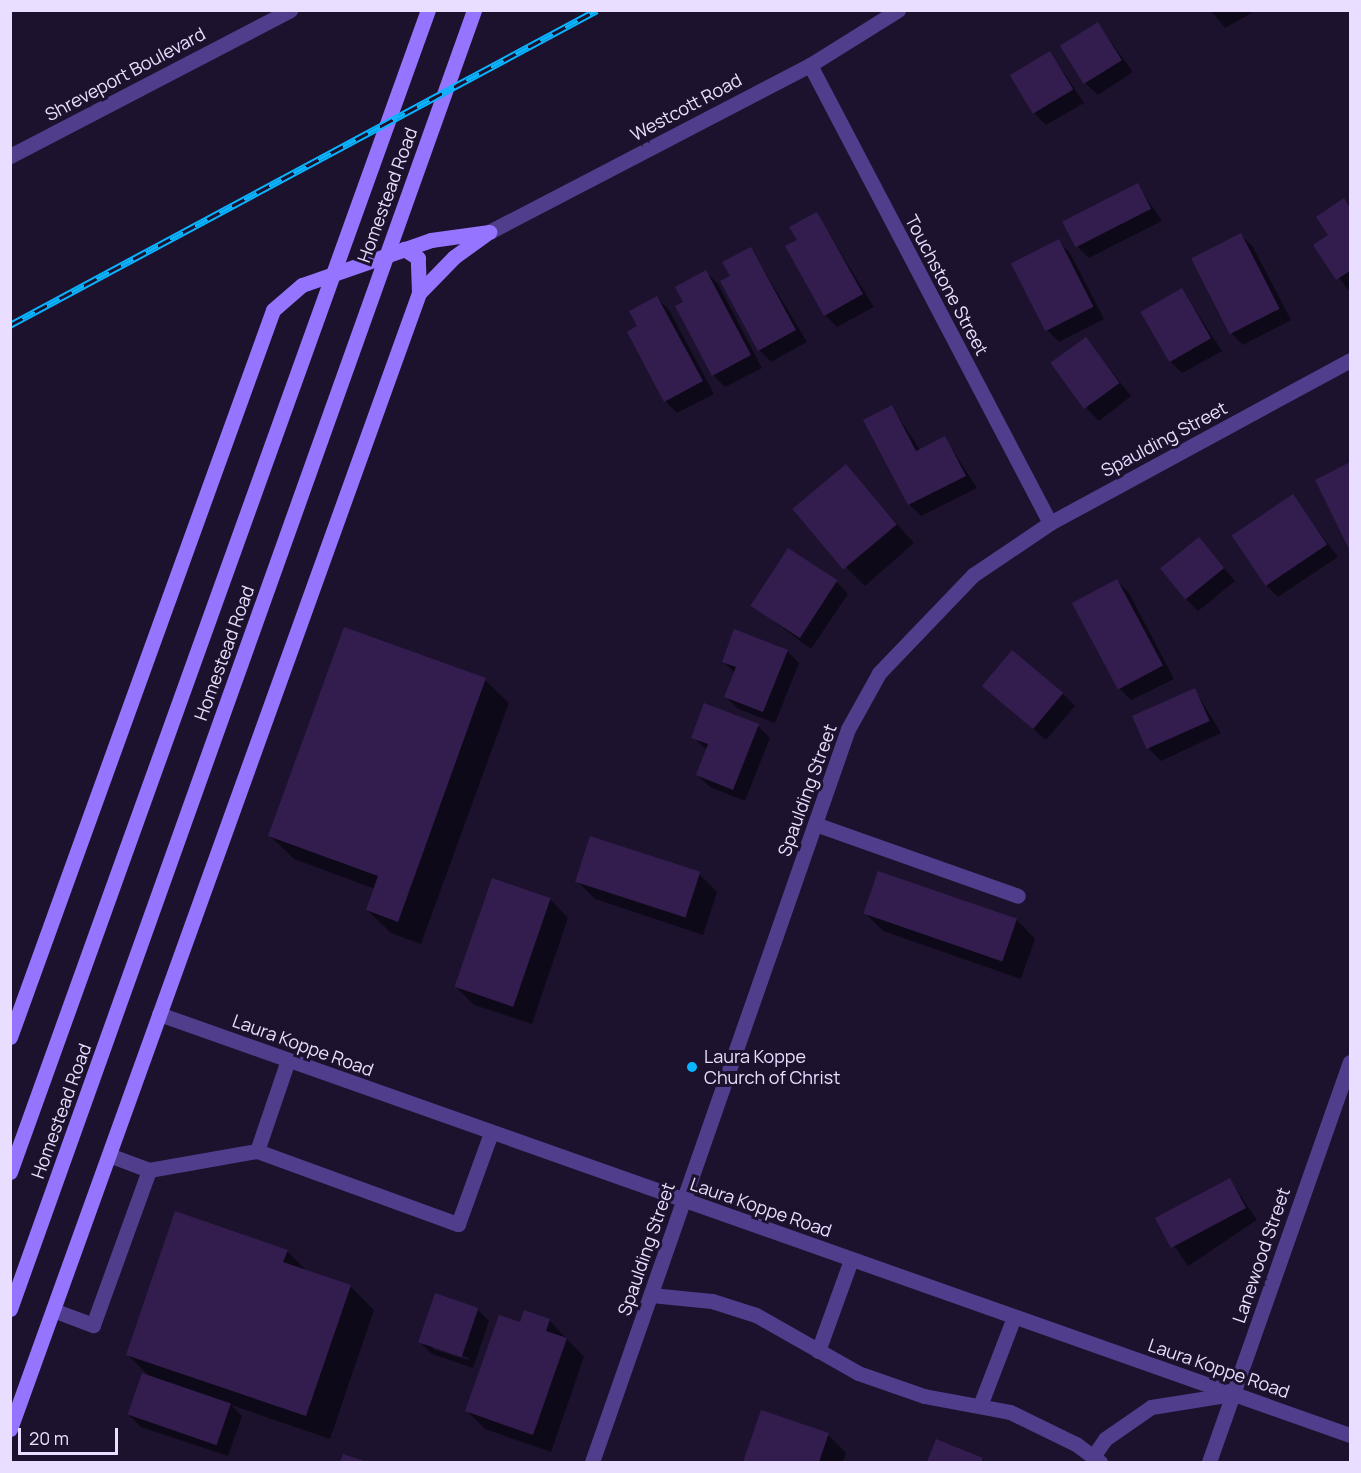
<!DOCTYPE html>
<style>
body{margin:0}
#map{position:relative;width:1361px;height:1473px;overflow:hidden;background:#1c122d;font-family:Manrope,sans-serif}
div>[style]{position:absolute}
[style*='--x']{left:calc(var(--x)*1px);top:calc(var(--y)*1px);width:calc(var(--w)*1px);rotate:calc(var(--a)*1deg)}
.shadow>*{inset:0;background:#0007;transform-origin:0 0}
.building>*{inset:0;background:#321d4e;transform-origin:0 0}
.service>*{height:15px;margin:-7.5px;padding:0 7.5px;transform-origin:7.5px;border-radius:7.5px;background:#503d8c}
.minor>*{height:15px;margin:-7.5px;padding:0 7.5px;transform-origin:7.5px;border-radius:7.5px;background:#503d8c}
.tertiary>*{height:15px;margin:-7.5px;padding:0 7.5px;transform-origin:7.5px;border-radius:7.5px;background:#503d8c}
.secondary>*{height:15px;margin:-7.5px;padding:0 7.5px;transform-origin:7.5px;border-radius:7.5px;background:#9575ff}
.rail>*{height:7px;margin-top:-3.5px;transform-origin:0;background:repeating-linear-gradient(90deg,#1c122d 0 14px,#0ab4ff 0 28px);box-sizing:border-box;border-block:2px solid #0ab4ff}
.dots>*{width:16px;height:16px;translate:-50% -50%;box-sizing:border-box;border:3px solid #1c122d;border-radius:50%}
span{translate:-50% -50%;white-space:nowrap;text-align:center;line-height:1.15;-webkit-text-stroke:6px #1c122d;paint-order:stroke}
.street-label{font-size:18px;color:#e9deff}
.poi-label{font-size:18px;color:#e9deff}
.left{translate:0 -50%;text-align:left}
.frame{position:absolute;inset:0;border:12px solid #e9deff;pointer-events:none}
.scale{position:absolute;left:18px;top:1428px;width:100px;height:27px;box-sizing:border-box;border:3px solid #e9deff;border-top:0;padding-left:8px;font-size:18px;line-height:21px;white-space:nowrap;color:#e9deff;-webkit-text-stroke:4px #1c122d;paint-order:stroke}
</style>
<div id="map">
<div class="shadow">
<i style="clip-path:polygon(1210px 10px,1257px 10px,1225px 28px)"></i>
<i style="clip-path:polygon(1098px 24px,1133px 72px,1098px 95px,1085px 83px)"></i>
<i style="clip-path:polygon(1050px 52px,1084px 103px,1046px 125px,1034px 113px)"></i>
<i style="clip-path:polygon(1137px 184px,1162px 221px,1089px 258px,1077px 246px)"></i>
<i style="clip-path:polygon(1344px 200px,1350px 207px,1349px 291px,1315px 246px,1330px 236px)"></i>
<i style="clip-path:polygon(816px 213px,874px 307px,837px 327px,825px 315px)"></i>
<i style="clip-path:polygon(1241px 235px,1253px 247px,1291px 320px,1243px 345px,1231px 333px)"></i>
<i style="clip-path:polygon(1058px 241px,1070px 253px,1104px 319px,1059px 342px,1047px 330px)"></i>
<i style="clip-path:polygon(751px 249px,807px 342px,771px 362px,759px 350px)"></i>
<i style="clip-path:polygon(706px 272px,718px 284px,762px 368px,725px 387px,713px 375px,685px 303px)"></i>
<i style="clip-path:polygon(1182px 290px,1222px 351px,1182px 373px,1170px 361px)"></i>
<i style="clip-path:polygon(657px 298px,669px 310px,714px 394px,677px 413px,665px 401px,639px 327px)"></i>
<i style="clip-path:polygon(1086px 339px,1131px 396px,1099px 421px,1087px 409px)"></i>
<i style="clip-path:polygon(892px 407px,920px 450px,945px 438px,977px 488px,921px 516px,909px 504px)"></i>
<i style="clip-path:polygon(1350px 464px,1350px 547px,1317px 481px)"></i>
<i style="clip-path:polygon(845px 466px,914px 543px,865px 586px,847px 568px)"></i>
<i style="clip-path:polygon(1292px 496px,1338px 557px,1278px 597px,1266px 585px)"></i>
<i style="clip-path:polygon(1199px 539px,1235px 581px,1198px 611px,1186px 599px)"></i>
<i style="clip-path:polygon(836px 581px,848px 594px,811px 649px,752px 605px)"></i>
<i style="clip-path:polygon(1117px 581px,1129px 593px,1174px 679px,1131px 700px,1119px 688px)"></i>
<i style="clip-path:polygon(787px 651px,799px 663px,775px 723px,738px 709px,726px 697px,735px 673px,723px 661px)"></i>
<i style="clip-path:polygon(485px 680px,509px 703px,421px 944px,391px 933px,367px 910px,375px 889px,294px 859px,270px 836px)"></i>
<i style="clip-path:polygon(984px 686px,1063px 694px,1075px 706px,1046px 740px)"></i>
<i style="clip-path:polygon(1195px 690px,1221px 733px,1161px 761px,1149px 749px)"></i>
<i style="clip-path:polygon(758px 726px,770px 738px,745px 801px,710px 787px,697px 775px,707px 750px,693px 737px)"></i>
<i style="clip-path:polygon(699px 874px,717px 892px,703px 935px,595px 899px,577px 881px)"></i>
<i style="clip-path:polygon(550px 899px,568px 918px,532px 1024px,474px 1005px,456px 987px)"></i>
<i style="clip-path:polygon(865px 913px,1017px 920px,1035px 939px,1021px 979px,883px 931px)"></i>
<i style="left:1230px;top:1180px;width:48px;height:83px;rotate:56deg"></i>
<i style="clip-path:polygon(287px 1251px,308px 1272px,350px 1286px,374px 1310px,330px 1439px,231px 1405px,242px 1416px,228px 1456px,141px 1427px,129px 1415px,150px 1377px,128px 1355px)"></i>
<i style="clip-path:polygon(evenodd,477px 1309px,489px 1321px,473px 1368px,432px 1354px,420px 1342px,477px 1309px,433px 1345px,469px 1358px,468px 1360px,433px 1349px,433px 1345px)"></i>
<i style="clip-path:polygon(549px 1320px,584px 1357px,551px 1452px,485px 1429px,467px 1411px,521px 1324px)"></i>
<i style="clip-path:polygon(762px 1412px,828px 1435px,846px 1453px,843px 1462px,744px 1462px)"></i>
<i style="clip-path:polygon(937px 1441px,983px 1459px,986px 1462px,928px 1462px)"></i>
</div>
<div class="building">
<i style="left:1098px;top:22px;width:45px;height:45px;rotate:58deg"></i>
<i style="left:1050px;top:51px;width:45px;height:47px;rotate:59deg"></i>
<i style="left:1138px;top:183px;width:29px;height:85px;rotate:63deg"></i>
<i style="clip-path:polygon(1344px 198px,1350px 208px,1350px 271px,1336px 280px,1313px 245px,1328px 235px,1316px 217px)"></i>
<i style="clip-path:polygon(817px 212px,863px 294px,824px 316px,785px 246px,797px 240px,789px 227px)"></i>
<i style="left:1241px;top:233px;width:85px;height:56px;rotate:63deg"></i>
<i style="left:1059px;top:239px;width:76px;height:54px;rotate:63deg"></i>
<i style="clip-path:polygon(751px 247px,796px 330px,758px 351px,720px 281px,730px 276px,722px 262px)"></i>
<i style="clip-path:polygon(706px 270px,751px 355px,712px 376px,675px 306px,683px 302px,675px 287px)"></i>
<i style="left:1182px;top:288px;width:58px;height:48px;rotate:60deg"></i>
<i style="clip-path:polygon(657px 296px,703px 381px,664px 402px,627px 332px,637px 326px,629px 311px)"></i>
<i style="left:1086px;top:337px;width:57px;height:44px;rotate:54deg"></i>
<i style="clip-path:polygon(892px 405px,916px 451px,945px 436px,966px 476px,908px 505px,863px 420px)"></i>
<i style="clip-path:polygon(1350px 462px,1350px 551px,1315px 480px)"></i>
<i style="left:846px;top:464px;width:79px;height:70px;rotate:50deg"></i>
<i style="left:1293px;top:494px;width:61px;height:74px;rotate:56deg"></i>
<i style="left:1199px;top:537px;width:40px;height:50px;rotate:51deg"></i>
<i style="left:788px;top:548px;width:59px;height:69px;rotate:33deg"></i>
<i style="left:1117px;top:579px;width:98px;height:51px;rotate:62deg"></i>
<i style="clip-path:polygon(344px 627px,486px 678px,398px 922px,366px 910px,378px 876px,268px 836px)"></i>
<i style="clip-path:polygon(734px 629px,788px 650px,763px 712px,724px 697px,736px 667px,722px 662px)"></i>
<i style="left:1012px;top:650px;width:67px;height:47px;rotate:40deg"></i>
<i style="left:1195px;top:688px;width:36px;height:69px;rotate:66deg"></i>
<i style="clip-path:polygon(704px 703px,759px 724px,733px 790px,696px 775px,708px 744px,691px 738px)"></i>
<i style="left:590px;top:836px;width:116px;height:48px;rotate:18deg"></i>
<i style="left:878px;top:871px;width:147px;height:45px;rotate:19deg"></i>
<i style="left:492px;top:878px;width:62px;height:115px;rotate:19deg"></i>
<i style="left:1230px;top:1178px;width:34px;height:85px;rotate:62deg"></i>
<i style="clip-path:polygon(175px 1211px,288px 1250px,283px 1262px,351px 1285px,306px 1416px,126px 1355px)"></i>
<i style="left:435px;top:1293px;width:46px;height:52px;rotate:19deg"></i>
<i style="clip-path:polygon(524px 1310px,550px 1319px,546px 1331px,567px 1338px,533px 1435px,465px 1411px,499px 1315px,520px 1322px)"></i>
<i style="left:142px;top:1373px;width:94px;height:44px;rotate:19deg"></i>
<i style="clip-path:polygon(761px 1410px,829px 1433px,819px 1462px,743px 1462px)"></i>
<i style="clip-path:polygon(936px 1439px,983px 1458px,982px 1462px,927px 1462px)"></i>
<i style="clip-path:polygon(343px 1454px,367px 1462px,340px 1462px)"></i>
</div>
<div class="service">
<i style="--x:815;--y:824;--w:215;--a:19.5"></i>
<i style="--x:288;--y:1060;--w:96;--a:108.8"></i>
<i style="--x:257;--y:1151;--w:214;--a:20"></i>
<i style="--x:458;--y:1224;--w:97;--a:-70.1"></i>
<i style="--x:109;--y:1155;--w:43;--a:20.6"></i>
<i style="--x:651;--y:1295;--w:61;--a:5.6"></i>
<i style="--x:712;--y:1301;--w:46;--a:17.7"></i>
<i style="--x:756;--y:1315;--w:117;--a:29.6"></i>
<i style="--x:858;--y:1373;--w:70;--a:19.2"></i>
<i style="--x:924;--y:1396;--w:87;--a:10.5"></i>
<i style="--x:1010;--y:1412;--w:73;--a:25.9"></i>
<i style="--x:1076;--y:1444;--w:30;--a:37"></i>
<i style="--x:53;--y:1310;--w:43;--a:20.6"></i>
<i style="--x:93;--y:1325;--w:165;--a:-70.1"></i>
<i style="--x:149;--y:1170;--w:110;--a:-10"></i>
<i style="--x:818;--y:1351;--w:97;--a:-70.1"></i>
<i style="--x:981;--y:1403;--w:92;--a:-69"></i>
<i style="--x:1094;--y:1455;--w:19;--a:-55"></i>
<i style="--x:1105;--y:1439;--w:56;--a:-34.8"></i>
<i style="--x:1151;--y:1407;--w:82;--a:-9.1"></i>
</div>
<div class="minor">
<i style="--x:810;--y:65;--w:517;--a:62.34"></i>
<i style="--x:10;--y:156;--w:316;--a:-27.5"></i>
<i style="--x:489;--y:232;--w:362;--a:-27.5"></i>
<i style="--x:810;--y:65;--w:104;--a:-32"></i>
<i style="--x:592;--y:1462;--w:776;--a:-70.75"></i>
<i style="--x:848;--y:729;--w:64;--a:-61"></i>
<i style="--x:879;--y:673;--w:136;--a:-46.2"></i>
<i style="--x:973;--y:575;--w:93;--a:-34"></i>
<i style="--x:1050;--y:523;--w:341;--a:-28.5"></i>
<i style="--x:1209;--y:1462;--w:424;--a:-70.6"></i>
</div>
<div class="tertiary">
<i style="--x:159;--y:1014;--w:1263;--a:19.47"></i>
</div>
<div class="secondary">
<i style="--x:419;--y:293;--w:50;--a:-45.8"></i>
<i style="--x:454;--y:257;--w:39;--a:-36"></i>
<i style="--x:10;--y:1037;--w:773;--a:-70.11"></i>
<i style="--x:273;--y:310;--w:38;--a:-41"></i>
<i style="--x:302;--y:285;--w:137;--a:-19.2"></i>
<i style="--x:431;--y:240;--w:59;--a:-7.9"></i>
<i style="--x:10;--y:1172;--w:1235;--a:-70.22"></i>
<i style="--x:10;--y:1309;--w:1379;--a:-70.34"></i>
<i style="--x:10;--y:1429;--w:1207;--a:-70.2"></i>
<i style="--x:419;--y:293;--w:35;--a:-92"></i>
<i style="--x:418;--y:258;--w:17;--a:-147"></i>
</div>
<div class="rail">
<i style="--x:10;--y:325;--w:666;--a:-28.22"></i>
</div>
<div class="dots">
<i style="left:692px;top:1067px;background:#0ab4ff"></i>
</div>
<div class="street-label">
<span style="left:125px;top:74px;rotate:-28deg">Shreveport Boulevard</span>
<span style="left:686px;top:107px;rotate:-28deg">Westcott Road</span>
<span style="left:387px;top:195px;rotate:-70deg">Homestead Road</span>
<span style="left:947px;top:285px;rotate:62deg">Touchstone Street</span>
<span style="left:1164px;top:439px;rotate:-28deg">Spaulding Street</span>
<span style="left:224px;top:653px;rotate:-70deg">Homestead Road</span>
<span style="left:807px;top:790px;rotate:-70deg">Spaulding Street</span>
<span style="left:303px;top:1045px;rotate:20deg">Laura Koppe Road</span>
<span style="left:61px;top:1111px;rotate:-70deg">Homestead Road</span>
<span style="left:761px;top:1207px;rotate:19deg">Laura Koppe Road</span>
<span style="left:646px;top:1249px;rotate:-71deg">Spaulding Street</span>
<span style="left:1261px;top:1255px;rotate:-71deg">Lanewood Street</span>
<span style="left:1219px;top:1368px;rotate:19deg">Laura Koppe Road</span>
</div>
<div class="poi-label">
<span class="left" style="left:704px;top:1067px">Laura Koppe<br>Church of Christ</span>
</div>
<div class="frame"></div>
<div class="scale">20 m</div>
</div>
